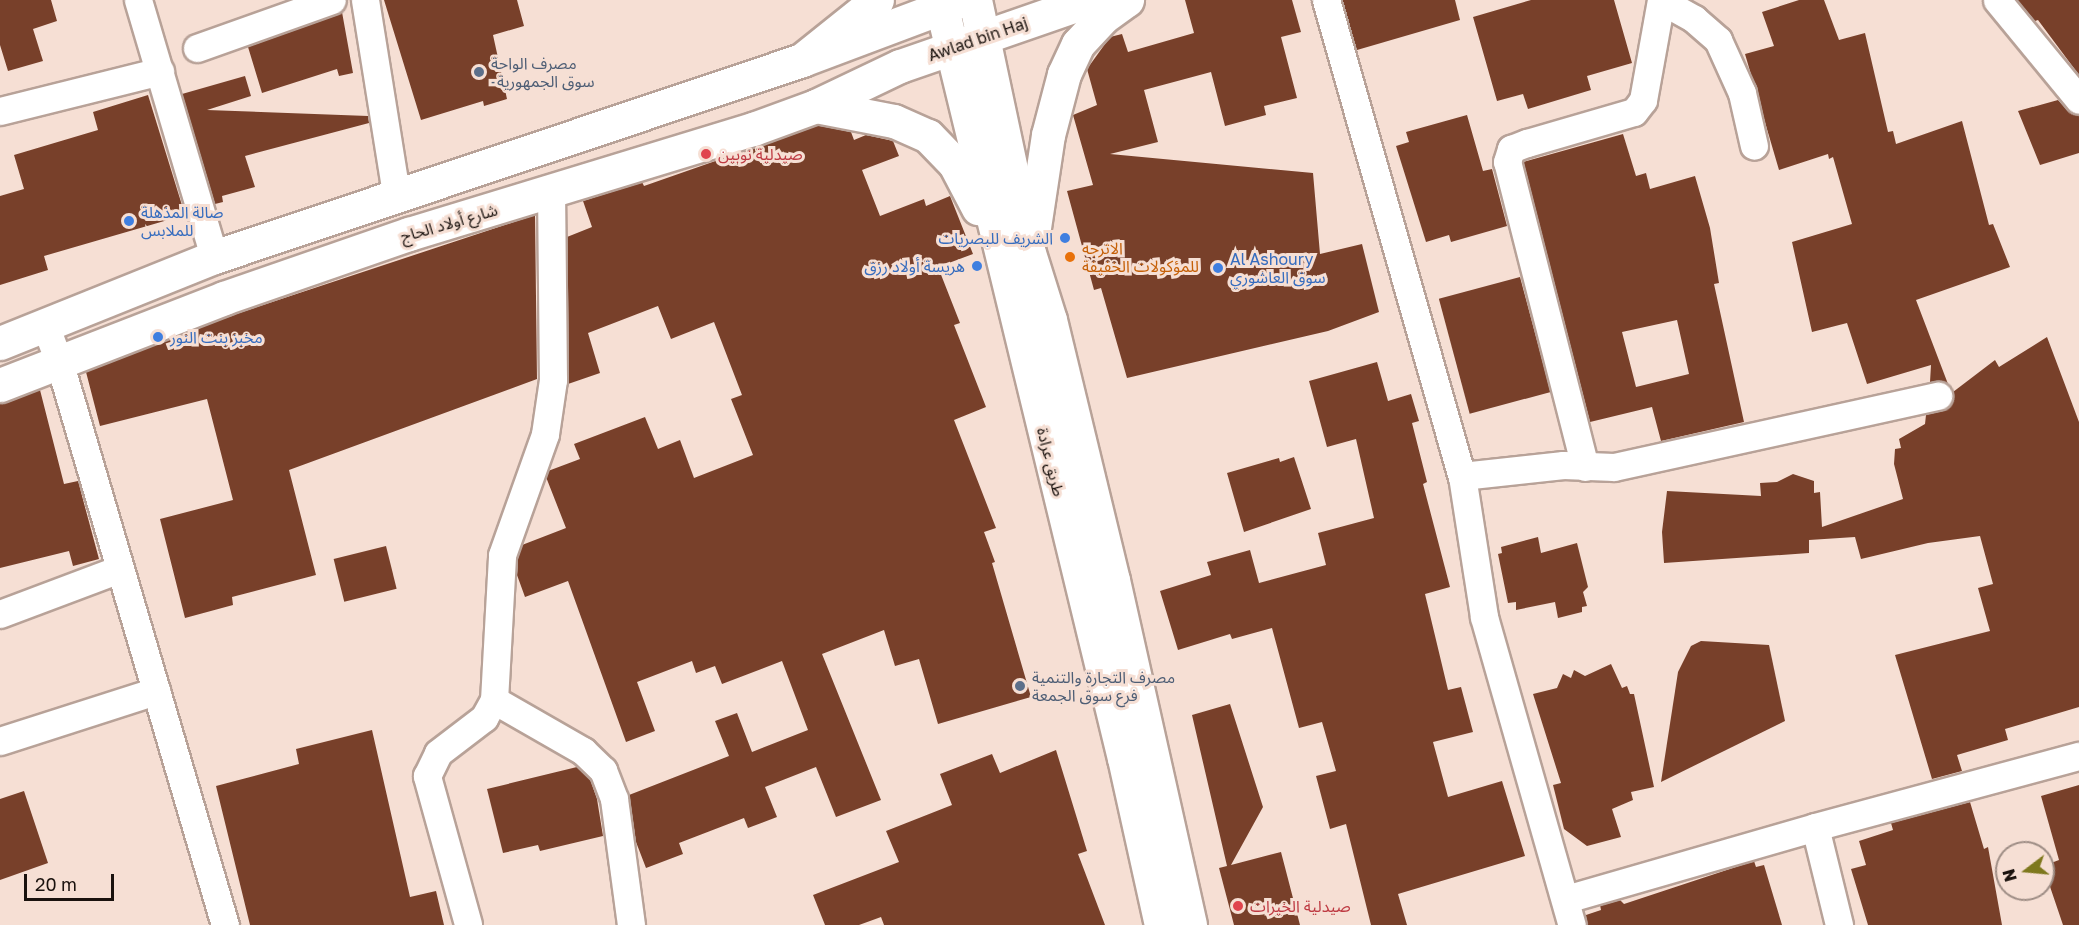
<!DOCTYPE html>
<meta charset="utf-8">
<style>
body{margin:0}
#map{position:relative;width:2079px;height:925px;overflow:hidden;background:#f6dfd4;font-family:"Golos Text","Noto Sans Arabic",sans-serif}
div>[style]{position:absolute}
[style*='--x']{left:calc(var(--x)*1px);top:calc(var(--y)*1px);width:calc(var(--w)*1px);rotate:calc(var(--a)*1deg)}
.building>*{inset:0;background:#78402a;transform-origin:0 0}
.roads{filter:drop-shadow(2px 0 #b8a298) drop-shadow(-2px 0 #b8a298) drop-shadow(0 2px #b8a298) drop-shadow(0 -2px #b8a298)}
.street>*{height:27px;margin:-13.5px;padding:0 13.5px;transform-origin:13.5px;border-radius:13.5px;background:#fff}
.secondary>*{height:33px;margin:-16.5px;padding:0 16.5px;transform-origin:16.5px;border-radius:16.5px;background:#fff}
.primary>*{height:33px;margin:-16.5px;padding:0 16.5px;transform-origin:16.5px;border-radius:16.5px;background:#fff}
.dots>*{width:16px;height:16px;translate:-50% -50%;box-sizing:border-box;border:3px solid #f6dfd4;border-radius:50%}
span{translate:-50% -50%;white-space:nowrap;text-align:center;line-height:1.15;-webkit-text-stroke:6px #f6dfd4;paint-order:stroke}
.street-label{font-size:16px;color:#1a120e}
.service-label{font-size:16px;color:#4e5e75}
.left{translate:0 -50%;text-align:left}
.health-label{font-size:16px;color:#be3a42}
.shop-label{font-size:16px;color:#366cbe}
.right{translate:-100% -50%;text-align:right}
.food-label{font-size:16px;color:#c56008}
.north{position:absolute;left:1995px;top:841px;width:60px;height:60px;box-sizing:border-box;background:#f6dfd4;border:2px solid #9e8d85;border-radius:50%;rotate:254deg;font-size:16px;font-weight:700;line-height:24px;text-align:center;color:#1a120e}
.north::after{content:'';display:block;margin:auto;width:21px;height:27px;background:#7e781d;clip-path:polygon(50% 0,100% 100%,50% 72%,0 100%)}
.scale{position:absolute;left:24px;top:874px;width:90px;height:27px;box-sizing:border-box;border:3px solid #1a120e;border-top:0;padding-left:8px;font-size:18px;line-height:21px;white-space:nowrap;color:#1a120e;-webkit-text-stroke:4px #f6dfd4;paint-order:stroke}
</style>
<div id="map">
<div class="building">
<i style="clip-path:polygon(0 0,51px 0,57px 21px,33px 29px,43px 61px,8px 71px,0 45px)"></i>
<i style="clip-path:polygon(384px 0,517px 0,524px 26px,493px 35px,507px 99px,484px 106px,483px 101px,421px 120px)"></i>
<i style="clip-path:polygon(1185px 0,1292px 0,1301px 32px,1281px 37px,1297px 98px,1264px 106px,1266px 115px,1225px 126px,1211px 72px,1144px 90px,1158px 142px,1110px 154px,1313px 173px,1320px 254px,1362px 244px,1379px 312px,1328px 331px,1127px 378px,1101px 288px,1094px 290px,1067px 191px,1093px 185px,1073px 115px,1097px 105px,1087px 69px,1110px 37px,1122px 34px,1128px 52px,1194px 33px)"></i>
<i style="clip-path:polygon(1342px 0,1455px 0,1460px 20px,1357px 50px)"></i>
<i style="clip-path:polygon(1531px 0,1614px 0,1632px 63px,1587px 76px,1591px 90px,1528px 109px,1523px 94px,1497px 101px,1473px 17px)"></i>
<i style="clip-path:polygon(1799px 0,1824px 0,1839px 40px,1865px 33px,1888px 132px,1893px 131px,1896px 144px,1962px 121px,1989px 225px,1993px 224px,2010px 267px,1916px 300px,1948px 384px,1930px 382px,1931px 365px,1867px 384px,1847px 323px,1812px 332px,1792px 242px,1852px 224px,1833px 157px,1829px 159px,1828px 154px,1779px 170px,1745px 54px,1774px 46px,1762px 12px)"></i>
<i style="clip-path:polygon(2017px 0,2079px 0,2079px 75px,2038px 20px,2035px 21px)"></i>
<i style="clip-path:polygon(342px 12px,353px 73px,339px 76px,337px 69px,262px 93px,248px 47px)"></i>
<i style="clip-path:polygon(245px 76px,251px 96px,207px 110px,368px 116px,369px 123px,245px 156px,255px 187px,222px 196px,223px 202px,215px 204px,182px 94px)"></i>
<i style="clip-path:polygon(148px 95px,185px 215px,44px 256px,48px 270px,0 285px,0 196px,24px 189px,14px 155px,98px 130px,93px 112px)"></i>
<i style="clip-path:polygon(2058px 100px,2067px 110px,2079px 115px,2079px 153px,2040px 165px,2018px 111px)"></i>
<i style="clip-path:polygon(1467px 115px,1483px 171px,1492px 169px,1507px 226px,1451px 242px,1449px 235px,1426px 242px,1396px 146px,1409px 142px,1406px 132px)"></i>
<i style="clip-path:polygon(818px 125px,851px 132px,854px 140px,866px 135px,893px 141px,899px 156px,862px 170px,880px 216px,924px 199px,926px 206px,950px 196px,973px 254px,938px 267px,960px 323px,954px 325px,986px 407px,954px 420px,996px 528px,984px 532px,995px 562px,992px 563px,1031px 697px,938px 724px,919px 659px,895px 666px,884px 630px,822px 654px,881px 800px,836px 817px,816px 767px,765px 787px,777px 817px,748px 828px,744px 818px,679px 843px,683px 854px,646px 868px,636px 842px,629px 795px,729px 756px,715px 721px,737px 713px,752px 752px,808px 730px,782px 661px,722px 684px,715px 666px,696px 673px,692px 661px,637px 682px,655px 731px,626px 742px,568px 581px,525px 597px,517px 575px,518px 558px,522px 545px,566px 528px,546px 477px,548px 471px,580px 459px,574px 444px,645px 417px,658px 449px,680px 440px,694px 478px,753px 455px,731px 399px,742px 395px,714px 322px,671px 339px,658px 306px,588px 333px,600px 373px,568px 384px,567px 237px,592px 227px,583px 201px,642px 182px,644px 186px)"></i>
<i style="clip-path:polygon(evenodd,1623px 134px,1636px 176px,1646px 173px,1650px 189px,1695px 176px,1710px 228px,1719px 283px,1714px 284px,1744px 422px,1661px 441px,1652px 407px,1590px 422px,1523px 162px,1623px 134px,1677px 320px,1689px 374px,1636px 387px,1622px 332px,1677px 320px)"></i>
<i style="clip-path:polygon(535px 215px,537px 379px,289px 470px,316px 575px,232px 597px,233px 605px,185px 618px,160px 519px,233px 500px,207px 399px,100px 426px,86px 372px,230px 316px)"></i>
<i style="left:1520px;top:277px;width:119px;height:84px;rotate:75deg"></i>
<i style="clip-path:polygon(2047px 337px,2079px 422px,2079px 707px,2005px 729px,2008px 740px,1957px 755px,1962px 771px,1932px 779px,1895px 655px,1990px 631px,1978px 588px,1993px 584px,1980px 536px,1928px 543px,1861px 559px,1855px 537px,1809px 540px,1809px 553px,1664px 563px,1662px 532px,1667px 491px,1761px 496px,1760px 483px,1777px 482px,1793px 474px,1814px 481px,1814px 493px,1820px 492px,1822px 527px,1903px 499px,1894px 464px,1895px 449px,1901px 448px,1899px 439px,1925px 424px,1926px 415px,1948px 408px,1953px 392px,1995px 360px,1999px 367px)"></i>
<i style="clip-path:polygon(1377px 362px,1388px 401px,1411px 394px,1419px 421px,1412px 423px,1427px 482px,1423px 484px,1450px 587px,1425px 594px,1448px 690px,1461px 687px,1473px 732px,1433px 742px,1448px 797px,1502px 781px,1525px 856px,1398px 894px,1407px 925px,1371px 925px,1346px 824px,1330px 829px,1316px 776px,1336px 771px,1322px 722px,1299px 728px,1272px 628px,1232px 639px,1230px 634px,1178px 650px,1160px 591px,1211px 575px,1207px 562px,1250px 550px,1259px 583px,1326px 565px,1318px 533px,1374px 518px,1356px 439px,1327px 447px,1309px 381px)"></i>
<i style="clip-path:polygon(40px 390px,64px 484px,78px 481px,99px 559px,73px 566px,69px 551px,0 568px,0 403px)"></i>
<i style="clip-path:polygon(1294px 457px,1311px 509px,1244px 532px,1227px 473px,1279px 458px,1280px 462px)"></i>
<i style="clip-path:polygon(1538px 537px,1541px 553px,1577px 543px,1588px 587px,1583px 592px,1587px 606px,1582px 607px,1582px 612px,1558px 618px,1555px 602px,1516px 610px,1516px 602px,1508px 603px,1498px 554px,1502px 553px,1501px 547px)"></i>
<i style="left:386px;top:546px;width:44px;height:54px;rotate:76deg"></i>
<i style="clip-path:polygon(1701px 641px,1769px 645px,1785px 721px,1661px 782px,1678px 672px,1691px 646px)"></i>
<i style="clip-path:polygon(1611px 664px,1622px 688px,1627px 686px,1630px 694px,1634px 694px,1654px 787px,1631px 792px,1633px 800px,1612px 809px,1621px 837px,1587px 846px,1564px 829px,1553px 785px,1561px 783px,1533px 694px,1557px 688px,1563px 674px,1571px 678px,1574px 670px,1585px 676px)"></i>
<i style="clip-path:polygon(1230px 704px,1263px 807px,1231px 865px,1281px 852px,1300px 925px,1234px 925px,1219px 868px,1227px 866px,1192px 715px)"></i>
<i style="clip-path:polygon(372px 730px,410px 897px,436px 891px,444px 925px,250px 925px,216px 786px,299px 764px,296px 749px)"></i>
<i style="clip-path:polygon(1056px 750px,1087px 851px,1078px 854px,1105px 925px,884px 925px,881px 917px,859px 925px,825px 925px,813px 895px,899px 862px,886px 831px,952px 805px,940px 774px,992px 754px,1000px 773px)"></i>
<i style="clip-path:polygon(577px 767px,590px 779px,597px 799px,603px 836px,540px 851px,538px 845px,503px 853px,487px 789px)"></i>
<i style="clip-path:polygon(2079px 785px,2079px 925px,2063px 925px,2043px 866px,2059px 860px,2041px 796px)"></i>
<i style="clip-path:polygon(24px 791px,48px 863px,0 880px,0 799px)"></i>
<i style="clip-path:polygon(1970px 802px,1984px 849px,1988px 847px,2002px 925px,1868px 925px,1851px 869px,1866px 865px,1859px 841px,1893px 830px,1891px 823px)"></i>
<i style="clip-path:polygon(1754px 861px,1756px 867px,1764px 865px,1782px 925px,1587px 925px,1586px 915px,1601px 910px,1600px 905px,1620px 900px,1624px 904px)"></i>
</div>
<div class="roads">
<div class="street">
<i style="--x:138;--y:0;--w:268;--a:73.5"></i>
<i style="--x:365;--y:0;--w:196;--a:80.9"></i>
<i style="--x:1326;--y:0;--w:495;--a:74.1"></i>
<i style="--x:1462;--y:476;--w:143;--a:81.1"></i>
<i style="--x:1484;--y:617;--w:320;--a:74.1"></i>
<i style="--x:1997;--y:0;--w:129;--a:50.6"></i>
<i style="--x:1662;--y:1;--w:37;--a:29"></i>
<i style="--x:1694;--y:19;--w:32;--a:41"></i>
<i style="--x:1718;--y:40;--w:58;--a:65.6"></i>
<i style="--x:1742;--y:93;--w:54;--a:77.2"></i>
<i style="--x:197;--y:48;--w:143;--a:-19.6"></i>
<i style="--x:0;--y:111;--w:165;--a:-14"></i>
<i style="--x:45;--y:325;--w:39;--a:69"></i>
<i style="--x:59;--y:361;--w:588;--a:73.6"></i>
<i style="--x:1585;--y:467;--w:315;--a:-104.3"></i>
<i style="--x:1507;--y:162;--w:14;--a:-73"></i>
<i style="--x:1511;--y:149;--w:17;--a:-21"></i>
<i style="--x:1527;--y:143;--w:111;--a:-16.2"></i>
<i style="--x:1634;--y:112;--w:15;--a:-53"></i>
<i style="--x:1643;--y:100;--w:102;--a:-79.8"></i>
<i style="--x:1462;--y:476;--w:102;--a:-6.2"></i>
<i style="--x:1563;--y:465;--w:51;--a:2.2"></i>
<i style="--x:1614;--y:467;--w:332;--a:-12.4"></i>
<i style="--x:0;--y:614;--w:128;--a:-20.6"></i>
<i style="--x:494;--y:700;--w:103;--a:29.8"></i>
<i style="--x:583;--y:751;--w:28;--a:44"></i>
<i style="--x:603;--y:770;--w:31;--a:69"></i>
<i style="--x:614;--y:799;--w:127;--a:82.3"></i>
<i style="--x:0;--y:741;--w:164;--a:-17.8"></i>
<i style="--x:1815;--y:827;--w:101;--a:76.2"></i>
<i style="--x:1566;--y:899;--w:259;--a:-16.1"></i>
<i style="--x:1815;--y:827;--w:273;--a:-15.1"></i>
<i style="--x:468;--y:924;--w:154;--a:-105.5"></i>
<i style="--x:427;--y:776;--w:25;--a:-64"></i>
<i style="--x:438;--y:753;--w:58;--a:-37.3"></i>
<i style="--x:484;--y:718;--w:21;--a:-61"></i>
<i style="--x:494;--y:700;--w:145;--a:-86.8"></i>
<i style="--x:502;--y:555;--w:128;--a:-70.4"></i>
<i style="--x:545;--y:434;--w:55;--a:-81.6"></i>
<i style="--x:553;--y:380;--w:187;--a:-90.6"></i>
</div>
<div class="secondary">
<i style="--x:0;--y:343;--w:231;--a:-21.9"></i>
<i style="--x:214;--y:257;--w:620;--a:-18.52"></i>
<i style="--x:802;--y:60;--w:171;--a:-20.6"></i>
<i style="--x:0;--y:385;--w:240;--a:-21.2"></i>
<i style="--x:224;--y:298;--w:196;--a:-19.1"></i>
<i style="--x:409;--y:234;--w:360;--a:-17"></i>
<i style="--x:753;--y:129;--w:67;--a:-20.1"></i>
<i style="--x:816;--y:106;--w:93;--a:-25.5"></i>
<i style="--x:900;--y:66;--w:202;--a:-19.1"></i>
</div>
<div class="primary">
<i style="--x:940;--y:0;--w:780;--a:76.36"></i>
<i style="--x:1124;--y:758;--w:171;--a:77.5"></i>
<i style="--x:975;--y:0;--w:259;--a:78"></i>
<i style="--x:1029;--y:253;--w:70;--a:72.6"></i>
<i style="--x:1050;--y:320;--w:268;--a:76.4"></i>
<i style="--x:1113;--y:580;--w:353;--a:77.4"></i>
<i style="--x:802;--y:60;--w:96;--a:-38.7"></i>
<i style="--x:816;--y:106;--w:79;--a:10.9"></i>
<i style="--x:894;--y:121;--w:37;--a:24"></i>
<i style="--x:928;--y:136;--w:39;--a:46"></i>
<i style="--x:955;--y:164;--w:50;--a:62.4"></i>
<i style="--x:1033;--y:234;--w:100;--a:-81.4"></i>
<i style="--x:1048;--y:135;--w:63;--a:-75.3"></i>
<i style="--x:1064;--y:74;--w:33;--a:-65"></i>
<i style="--x:1078;--y:44;--w:35;--a:-47"></i>
<i style="--x:1102;--y:18;--w:31;--a:-36"></i>
</div>
</div>
<div class="dots">
<i style="left:479px;top:72px;background:#5c6f8a"></i>
<i style="left:706px;top:154px;background:#e0444e"></i>
<i style="left:129px;top:221px;background:#3f7fe0"></i>
<i style="left:1065px;top:238px;background:#3f7fe0"></i>
<i style="left:1070px;top:257px;background:#e8710a"></i>
<i style="left:977px;top:266px;background:#3f7fe0"></i>
<i style="left:1218px;top:268px;background:#3f7fe0"></i>
<i style="left:158px;top:337px;background:#3f7fe0"></i>
<i style="left:1020px;top:686px;background:#5c6f8a"></i>
<i style="left:1238px;top:906px;background:#e0444e"></i>
</div>
<div class="street-label">
<span style="left:978px;top:39px;rotate:-19deg">Awlad bin Haj</span>
<span style="left:449px;top:223px;rotate:-16deg">شارع أولاد الحاج</span>
<span style="left:1051px;top:462px;rotate:76deg">طريق عرادة</span>
</div>
<div class="service-label">
<span class="left" style="left:491px;top:72px">مصرف الواحة<br>-سوق الجمهورية</span>
<span class="left" style="left:1032px;top:686px">مصرف التجارة والتنمية<br>فرع سوق الجمعة</span>
</div>
<div class="health-label">
<span class="left" style="left:718px;top:154px">صيدلية نوبين</span>
<span class="left" style="left:1250px;top:906px">صيدلية الخيرات</span>
</div>
<div class="shop-label">
<span class="left" style="left:141px;top:221px">صالة المذهلة<br>للملابس</span>
<span class="right" style="left:1053px;top:238px">الشريف للبصريات</span>
<span class="left" style="left:1230px;top:268px">Al Ashoury<br>سوق العاشوري</span>
<span class="right" style="left:965px;top:266px">هريسة أولاد رزق</span>
<span class="left" style="left:170px;top:337px">مخبز بنت النور</span>
</div>
<div class="food-label">
<span class="left" style="left:1082px;top:257px">الاترجه<br>للمؤكولات الخفيفة</span>
</div>
<div class="north">N</div>
<div class="scale">20 m</div>
</div>
